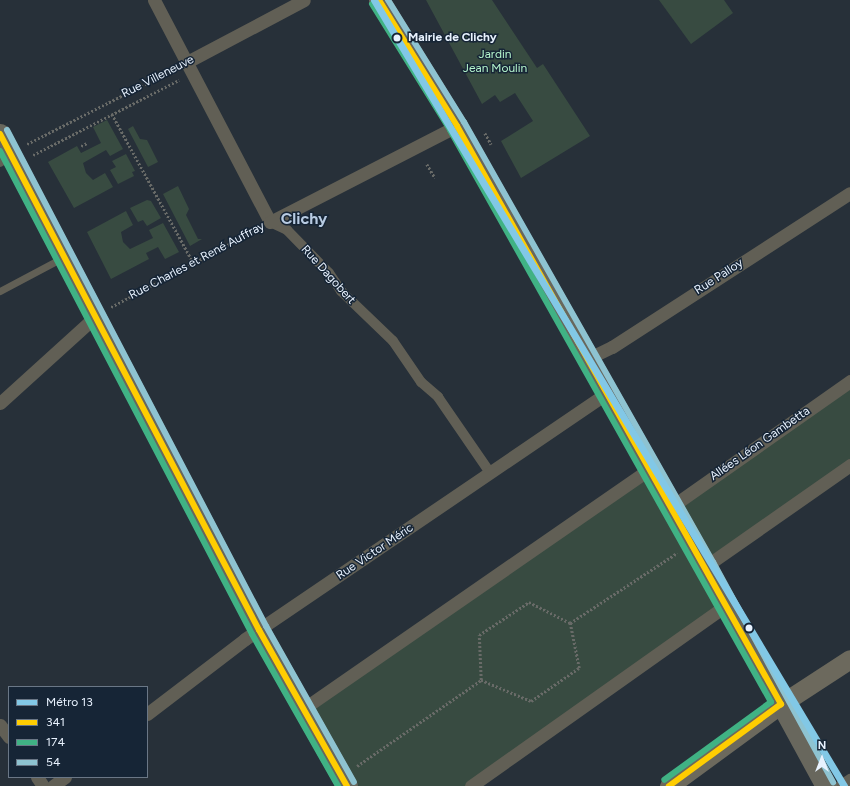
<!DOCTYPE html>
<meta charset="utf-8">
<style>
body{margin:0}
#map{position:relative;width:850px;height:786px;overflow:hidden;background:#273039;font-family:Figtree,sans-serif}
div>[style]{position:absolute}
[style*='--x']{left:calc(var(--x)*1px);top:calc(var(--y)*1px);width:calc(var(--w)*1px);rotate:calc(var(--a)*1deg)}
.green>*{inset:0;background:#384b41}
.path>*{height:2.5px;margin-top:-1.25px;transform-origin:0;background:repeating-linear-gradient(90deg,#696b68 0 2px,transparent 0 4px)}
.service>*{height:7px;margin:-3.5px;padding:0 3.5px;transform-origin:3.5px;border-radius:3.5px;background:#615f55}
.pedestrian>*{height:10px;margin:-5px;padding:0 5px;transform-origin:5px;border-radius:5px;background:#615f55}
.minor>*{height:13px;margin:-6.5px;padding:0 6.5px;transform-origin:6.5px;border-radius:6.5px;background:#615f55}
.secondary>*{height:19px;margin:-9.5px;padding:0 9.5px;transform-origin:9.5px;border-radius:9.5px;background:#6c695d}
.primary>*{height:21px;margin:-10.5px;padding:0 10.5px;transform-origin:10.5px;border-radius:10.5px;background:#68675d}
.bus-1>*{height:6px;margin:-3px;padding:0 3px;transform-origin:3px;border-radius:3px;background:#ffcd01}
.bus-2>*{height:6px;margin:-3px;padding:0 3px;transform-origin:3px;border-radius:3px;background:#40b284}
.bus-3>*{height:6px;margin:-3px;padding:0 3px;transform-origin:3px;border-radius:3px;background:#8ec3d1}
.metro-1>*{height:7px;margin:-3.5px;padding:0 3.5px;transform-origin:3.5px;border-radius:3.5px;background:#82c8e6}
.dots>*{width:11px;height:11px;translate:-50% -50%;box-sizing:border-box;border:2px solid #162536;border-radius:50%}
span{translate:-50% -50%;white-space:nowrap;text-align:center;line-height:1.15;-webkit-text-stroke:3px #162536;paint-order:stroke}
.stop-label{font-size:12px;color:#e8f2fe;font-weight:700}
.left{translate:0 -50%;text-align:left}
.park-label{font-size:12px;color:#b5f5cc}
.street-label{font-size:12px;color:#e8f2fe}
.district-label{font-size:16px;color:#b8cbe2;font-weight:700}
.legend{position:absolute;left:8px;top:686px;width:140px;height:92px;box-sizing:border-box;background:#162536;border:1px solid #6a7786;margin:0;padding:5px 7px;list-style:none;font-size:12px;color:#e8f2fe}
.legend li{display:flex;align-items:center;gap:8px;height:20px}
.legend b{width:20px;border:1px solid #6a7786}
.north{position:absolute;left:802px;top:738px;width:40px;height:40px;-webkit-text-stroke:3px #162536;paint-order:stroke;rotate:0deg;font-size:11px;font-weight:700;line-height:16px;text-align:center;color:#e8f2fe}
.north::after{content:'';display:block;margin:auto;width:14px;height:18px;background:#e8f2fe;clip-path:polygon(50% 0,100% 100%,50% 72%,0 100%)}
</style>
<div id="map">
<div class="green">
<i style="clip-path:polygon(426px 0,492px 0,537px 68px,543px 64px,590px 136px,521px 178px,501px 141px,533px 121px,515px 93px,500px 102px,495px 95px,482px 104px)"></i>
<i style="clip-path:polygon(659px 0,724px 0,733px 13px,691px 44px)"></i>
<i style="clip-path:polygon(107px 120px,123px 149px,110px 156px,106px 150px,83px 163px,86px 173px,93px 180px,105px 173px,113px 187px,74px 208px,48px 162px,77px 146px,81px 153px,101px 143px,93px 127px)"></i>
<i style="clip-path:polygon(133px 126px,140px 139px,147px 140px,158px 162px,148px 167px,128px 129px)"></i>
<i style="clip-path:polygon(126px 154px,135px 171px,132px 172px,134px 176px,118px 184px,110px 170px,116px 167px,112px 161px)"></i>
<i style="clip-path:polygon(178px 186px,189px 209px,186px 215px,198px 239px,202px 239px,190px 246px,163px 194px)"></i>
<i style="clip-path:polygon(147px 200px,151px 201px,161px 218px,147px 226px,143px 220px,138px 222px,130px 208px)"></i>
<i style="clip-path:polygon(126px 211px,133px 225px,121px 232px,123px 242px,130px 249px,153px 238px,149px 230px,163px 223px,179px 252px,165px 259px,158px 247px,146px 253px,149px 259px,111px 279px,87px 232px)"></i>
<i style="clip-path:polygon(850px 381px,850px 465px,706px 566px,727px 605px,471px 786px,347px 786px,303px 709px,649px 469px,670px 506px)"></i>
</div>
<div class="path">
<i style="--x:112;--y:114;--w:169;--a:61.3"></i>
<i style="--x:485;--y:133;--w:13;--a:61"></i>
<i style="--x:27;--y:144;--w:165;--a:-27"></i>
<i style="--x:81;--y:146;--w:7;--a:-27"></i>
<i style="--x:33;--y:155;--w:164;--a:-27.2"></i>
<i style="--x:427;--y:164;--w:16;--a:60"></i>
<i style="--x:111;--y:307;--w:166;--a:-28.1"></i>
<i style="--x:570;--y:623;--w:128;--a:-33.2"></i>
<i style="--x:481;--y:680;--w:54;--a:22.8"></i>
<i style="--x:531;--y:701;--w:58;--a:-34.5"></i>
<i style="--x:579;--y:668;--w:46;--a:-101.3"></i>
<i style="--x:481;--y:680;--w:45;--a:-92.5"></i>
<i style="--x:479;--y:635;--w:60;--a:-33.4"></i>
<i style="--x:529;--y:602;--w:46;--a:27.1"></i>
<i style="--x:357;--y:766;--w:151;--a:-34.7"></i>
</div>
<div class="service">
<i style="--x:0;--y:291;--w:70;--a:-28"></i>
</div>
<div class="pedestrian">
<i style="--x:0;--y:162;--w:14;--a:-45"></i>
<i style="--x:270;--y:222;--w:19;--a:25"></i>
<i style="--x:287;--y:230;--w:60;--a:45.7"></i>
<i style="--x:329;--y:273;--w:22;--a:56"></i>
<i style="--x:341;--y:291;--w:72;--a:43.9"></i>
<i style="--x:393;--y:341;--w:50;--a:55.7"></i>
<i style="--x:421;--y:382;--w:23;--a:41"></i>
<i style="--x:438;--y:397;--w:93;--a:55.5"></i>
</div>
<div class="minor">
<i style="--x:154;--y:0;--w:250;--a:62.4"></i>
<i style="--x:270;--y:222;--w:210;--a:-27.2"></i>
<i style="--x:187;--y:62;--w:132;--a:-27.9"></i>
<i style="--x:587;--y:359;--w:28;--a:-26"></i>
<i style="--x:612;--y:347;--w:283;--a:-32.9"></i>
<i style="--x:0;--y:403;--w:131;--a:-42.2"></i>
<i style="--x:671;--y:507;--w:219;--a:-35.1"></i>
<i style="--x:706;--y:566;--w:176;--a:-35"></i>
<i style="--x:303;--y:709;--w:421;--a:-34.7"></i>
<i style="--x:147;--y:714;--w:123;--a:-37.4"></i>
<i style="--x:245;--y:639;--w:436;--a:-34.2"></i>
<i style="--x:0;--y:725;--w:15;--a:53"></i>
<i style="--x:37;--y:777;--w:11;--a:56"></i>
<i style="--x:53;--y:786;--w:15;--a:-37"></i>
<i style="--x:471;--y:786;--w:314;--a:-35.3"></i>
<i style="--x:841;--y:786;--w:11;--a:-34"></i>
</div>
<div class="secondary">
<i style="--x:669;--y:786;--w:139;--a:-36.2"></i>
<i style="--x:781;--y:704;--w:82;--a:-33.1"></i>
</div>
<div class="primary">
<i style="--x:379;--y:0;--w:148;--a:58.2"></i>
<i style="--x:457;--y:126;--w:506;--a:60.49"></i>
<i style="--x:706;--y:566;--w:251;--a:61.4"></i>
<i style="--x:0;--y:134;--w:560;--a:62.43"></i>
<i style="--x:259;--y:630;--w:179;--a:60.6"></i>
</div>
<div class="bus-1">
<i style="--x:379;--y:0;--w:148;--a:58.2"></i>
<i style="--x:457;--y:126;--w:663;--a:60.73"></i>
<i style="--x:781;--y:704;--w:139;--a:143.8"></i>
<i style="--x:0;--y:134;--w:560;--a:62.43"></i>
<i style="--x:259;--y:630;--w:179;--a:60.6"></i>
</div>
<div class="bus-2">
<i style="--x:372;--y:4;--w:148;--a:58.2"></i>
<i style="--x:450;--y:130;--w:656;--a:60.7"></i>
<i style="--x:771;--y:702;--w:132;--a:143.9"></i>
<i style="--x:0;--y:151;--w:545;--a:62.45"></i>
<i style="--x:252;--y:634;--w:175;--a:60.5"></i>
</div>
<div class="bus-3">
<i style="--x:388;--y:0;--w:144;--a:58.1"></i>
<i style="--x:464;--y:122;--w:506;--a:60.49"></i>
<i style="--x:713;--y:562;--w:251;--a:61.4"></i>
<i style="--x:7;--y:130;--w:560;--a:62.43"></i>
<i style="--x:266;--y:626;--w:179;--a:60.6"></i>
</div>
<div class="metro-1">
<i style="--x:374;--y:0;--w:916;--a:59.12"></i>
</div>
<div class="dots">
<i style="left:397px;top:38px;background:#e8f2fe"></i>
<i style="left:749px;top:628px;background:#e8f2fe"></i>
</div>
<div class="stop-label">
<span class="left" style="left:408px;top:38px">Mairie de Clichy</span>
</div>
<div class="park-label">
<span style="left:495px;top:62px">Jardin<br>Jean Moulin</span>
</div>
<div class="street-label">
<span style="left:158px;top:77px;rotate:-27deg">Rue Villeneuve</span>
<span style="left:197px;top:261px;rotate:-28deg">Rue Charles et René Auffray</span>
<span style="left:328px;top:275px;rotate:48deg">Rue Dagobert</span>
<span style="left:719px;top:277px;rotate:-33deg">Rue Palloy</span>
<span style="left:760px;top:444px;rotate:-35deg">Allées Léon Gambetta</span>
<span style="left:375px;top:552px;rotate:-34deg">Rue Victor Méric</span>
</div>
<div class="district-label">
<span style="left:304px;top:219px">Clichy</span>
</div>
<ul class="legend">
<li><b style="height:5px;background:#82c8e6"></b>Métro 13</li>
<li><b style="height:5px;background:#ffcd01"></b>341</li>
<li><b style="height:5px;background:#40b284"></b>174</li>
<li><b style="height:5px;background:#8ec3d1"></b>54</li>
</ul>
<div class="north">N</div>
</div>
